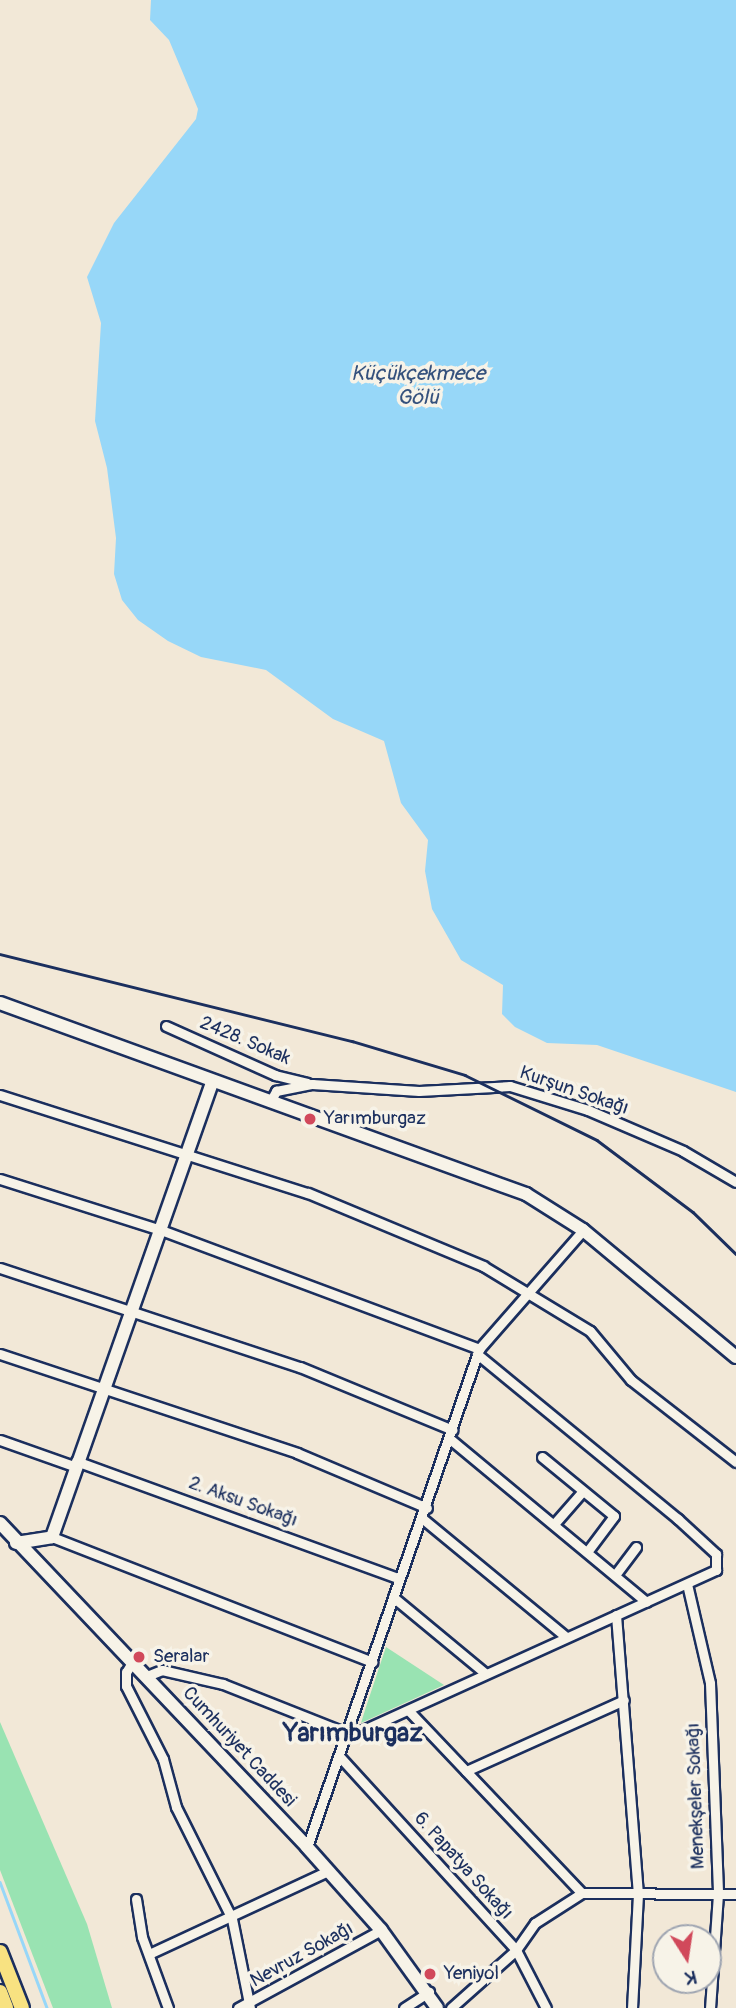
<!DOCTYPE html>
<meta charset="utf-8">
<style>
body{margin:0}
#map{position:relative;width:736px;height:2008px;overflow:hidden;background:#f2e8d7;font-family:Pangolin,sans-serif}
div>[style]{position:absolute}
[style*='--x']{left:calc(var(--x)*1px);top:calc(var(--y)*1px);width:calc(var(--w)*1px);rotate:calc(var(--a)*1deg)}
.green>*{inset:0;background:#99e3b2}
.water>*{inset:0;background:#97d7f8}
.stream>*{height:2.5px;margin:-1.25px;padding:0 1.25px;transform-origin:1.25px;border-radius:1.25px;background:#97d7f8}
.roads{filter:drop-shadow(2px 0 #1b2f5e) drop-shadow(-2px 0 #1b2f5e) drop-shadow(0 2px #1b2f5e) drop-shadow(0 -2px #1b2f5e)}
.street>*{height:9px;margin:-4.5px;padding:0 4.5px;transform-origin:4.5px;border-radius:4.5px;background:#f7f3e8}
.secondary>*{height:12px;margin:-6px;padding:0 6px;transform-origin:6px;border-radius:6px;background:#f7f3e8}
.primary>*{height:14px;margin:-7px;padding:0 7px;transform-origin:7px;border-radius:7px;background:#f8e281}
.rail>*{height:2.5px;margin:-1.25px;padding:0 1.25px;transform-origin:1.25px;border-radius:1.25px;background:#1b2f5e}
.dots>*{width:19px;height:19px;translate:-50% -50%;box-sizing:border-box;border:4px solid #f7f3e8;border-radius:50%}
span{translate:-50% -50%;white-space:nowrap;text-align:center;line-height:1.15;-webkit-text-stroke:7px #f7f3e8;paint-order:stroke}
.street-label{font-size:19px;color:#1b2f5e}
.poi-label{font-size:19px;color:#1b2f5e}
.left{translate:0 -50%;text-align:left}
.water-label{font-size:21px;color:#34517d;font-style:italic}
.district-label{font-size:26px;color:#1b2f5e;font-weight:700}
.north{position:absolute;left:652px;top:1924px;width:70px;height:70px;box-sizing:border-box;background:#f7f3e8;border:2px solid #9fa5b1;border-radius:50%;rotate:168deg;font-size:19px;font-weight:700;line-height:28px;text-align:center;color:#1b2f5e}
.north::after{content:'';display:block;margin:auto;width:24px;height:32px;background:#d1495b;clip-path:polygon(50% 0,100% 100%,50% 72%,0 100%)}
</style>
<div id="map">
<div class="green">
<i style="clip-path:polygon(386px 1647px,444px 1685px,361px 1723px,366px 1707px)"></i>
<i style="clip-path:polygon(0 1722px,87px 1924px,112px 2008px,53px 2008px,0 1870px)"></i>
</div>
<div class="water">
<i style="clip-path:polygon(151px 0,736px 0,736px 1092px,597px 1045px,547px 1043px,515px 1027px,502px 1014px,503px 985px,461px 960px,432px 909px,425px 871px,428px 840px,401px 803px,384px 741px,333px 719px,266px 670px,201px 657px,168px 641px,138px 620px,122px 600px,114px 574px,116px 538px,107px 468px,95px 421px,101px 323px,87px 277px,114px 223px,196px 119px,198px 109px,169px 40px,150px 20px)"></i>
</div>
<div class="stream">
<i style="--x:0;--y:1882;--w:134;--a:69.5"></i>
</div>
<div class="roads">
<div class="street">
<i style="--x:166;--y:1026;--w:120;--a:24.2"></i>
<i style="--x:275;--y:1075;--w:33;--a:14"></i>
<i style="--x:0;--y:1095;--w:323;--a:17.7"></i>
<i style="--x:308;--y:1193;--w:190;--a:22.6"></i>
<i style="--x:483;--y:1266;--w:125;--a:31.3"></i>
<i style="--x:590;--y:1331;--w:64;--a:50.1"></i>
<i style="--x:631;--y:1380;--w:133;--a:38"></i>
<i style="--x:270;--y:1102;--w:13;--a:-61"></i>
<i style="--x:276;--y:1091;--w:37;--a:-11"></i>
<i style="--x:312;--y:1084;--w:107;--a:3.7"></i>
<i style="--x:419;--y:1091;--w:91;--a:-3.1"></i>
<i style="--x:510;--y:1086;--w:82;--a:17.1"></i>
<i style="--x:588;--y:1110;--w:103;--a:23.3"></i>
<i style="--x:683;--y:1151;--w:61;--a:30.3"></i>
<i style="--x:0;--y:1179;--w:169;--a:17.6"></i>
<i style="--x:161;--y:1230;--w:340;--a:20.5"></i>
<i style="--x:0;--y:1268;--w:316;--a:18.3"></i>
<i style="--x:300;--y:1367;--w:165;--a:22.4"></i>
<i style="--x:0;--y:1354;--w:313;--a:18.4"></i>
<i style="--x:297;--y:1453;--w:141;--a:22.9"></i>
<i style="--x:450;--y:1439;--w:255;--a:39.7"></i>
<i style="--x:0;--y:1440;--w:78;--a:19.4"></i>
<i style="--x:542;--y:1457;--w:93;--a:39.3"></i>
<i style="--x:614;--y:1516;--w:45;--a:126.9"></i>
<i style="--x:76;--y:1461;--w:343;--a:20"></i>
<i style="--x:423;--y:1519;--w:185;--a:39.5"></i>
<i style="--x:554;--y:1524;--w:43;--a:-48.8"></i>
<i style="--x:52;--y:1537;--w:344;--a:21.3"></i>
<i style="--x:615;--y:1575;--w:35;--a:-53"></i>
<i style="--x:687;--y:1584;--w:102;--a:76.9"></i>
<i style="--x:710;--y:1683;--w:211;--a:87.8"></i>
<i style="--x:718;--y:1894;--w:114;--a:94"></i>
<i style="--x:393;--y:1597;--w:119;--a:39.6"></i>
<i style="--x:616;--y:1615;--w:280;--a:85.5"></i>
<i style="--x:638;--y:1894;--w:114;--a:93"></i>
<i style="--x:133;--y:1661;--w:13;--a:122"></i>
<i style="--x:126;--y:1672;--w:14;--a:90"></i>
<i style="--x:126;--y:1686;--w:82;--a:63.1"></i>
<i style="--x:163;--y:1759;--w:50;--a:74.8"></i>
<i style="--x:176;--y:1807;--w:125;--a:63.4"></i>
<i style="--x:232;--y:1919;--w:91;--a:78.6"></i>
<i style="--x:147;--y:1676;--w:16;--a:-22"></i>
<i style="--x:162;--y:1670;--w:63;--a:12.9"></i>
<i style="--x:223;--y:1684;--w:139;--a:21.6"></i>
<i style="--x:352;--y:1735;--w:400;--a:-24.4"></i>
<i style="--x:716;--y:1570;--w:16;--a:-90"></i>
<i style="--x:716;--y:1554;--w:52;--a:-137.4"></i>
<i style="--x:678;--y:1519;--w:260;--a:-140.6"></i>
<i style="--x:409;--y:1711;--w:251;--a:46.5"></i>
<i style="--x:582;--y:1893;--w:154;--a:0.4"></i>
<i style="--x:340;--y:1757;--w:261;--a:47.6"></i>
<i style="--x:516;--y:1950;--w:65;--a:62.7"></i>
<i style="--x:466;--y:1771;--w:173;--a:-24.2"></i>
<i style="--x:307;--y:1847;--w:527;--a:-70.95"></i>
<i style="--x:479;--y:1349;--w:158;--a:-48.8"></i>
<i style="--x:136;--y:1899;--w:38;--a:81"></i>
<i style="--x:142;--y:1937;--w:76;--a:69.9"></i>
<i style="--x:149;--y:1954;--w:197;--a:-24.9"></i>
<i style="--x:238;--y:2008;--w:163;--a:-28.6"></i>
<i style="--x:404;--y:2008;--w:30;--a:-33"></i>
<i style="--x:451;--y:2008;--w:87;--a:-41.7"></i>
<i style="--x:516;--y:1950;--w:33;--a:-55"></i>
<i style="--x:535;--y:1923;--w:56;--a:-32.6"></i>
</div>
<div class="secondary">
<i style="--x:0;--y:1003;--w:560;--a:19.96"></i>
<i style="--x:526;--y:1194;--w:67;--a:32.3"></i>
<i style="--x:583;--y:1230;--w:199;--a:39.7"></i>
<i style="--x:0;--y:1523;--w:446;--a:46.5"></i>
<i style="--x:307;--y:1847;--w:111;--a:48.3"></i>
<i style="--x:381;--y:1930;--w:96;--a:54.3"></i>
<i style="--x:16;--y:1543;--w:36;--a:-9"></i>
<i style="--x:52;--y:1537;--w:481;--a:-70.6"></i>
</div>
<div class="primary">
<i style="--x:0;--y:1952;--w:60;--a:68.6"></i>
<i style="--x:0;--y:1992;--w:17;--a:69"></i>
</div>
</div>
<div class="rail">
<i style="--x:0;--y:954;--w:363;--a:13.9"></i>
<i style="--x:352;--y:1041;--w:118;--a:16.7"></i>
<i style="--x:465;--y:1075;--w:147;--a:26.2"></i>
<i style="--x:597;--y:1140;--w:120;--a:36.9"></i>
<i style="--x:693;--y:1212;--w:60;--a:44.3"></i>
</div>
<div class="dots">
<i style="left:310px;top:1119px;background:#d1495b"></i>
<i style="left:139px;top:1657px;background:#d1495b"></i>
<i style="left:430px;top:1974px;background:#d1495b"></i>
</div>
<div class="street-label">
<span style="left:245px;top:1041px;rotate:23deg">2428. Sokak</span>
<span style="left:574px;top:1091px;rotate:19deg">Kurşun Sokağı</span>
<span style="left:243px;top:1502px;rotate:20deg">2. Aksu Sokağı</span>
<span style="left:239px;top:1747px;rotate:47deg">Cumhuriyet Caddesi</span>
<span style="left:696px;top:1796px;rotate:-92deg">Menekşeler Sokağı</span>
<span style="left:463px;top:1866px;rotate:48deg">6. Papatya Sokağı</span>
<span style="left:302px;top:1955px;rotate:-29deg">Nevruz Sokağı</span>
</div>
<div class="poi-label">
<span class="left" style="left:324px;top:1119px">Yarımburgaz</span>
<span class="left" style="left:153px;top:1657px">Seralar</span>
<span class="left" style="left:444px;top:1974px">Yeniyol</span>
</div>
<div class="water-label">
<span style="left:418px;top:386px">Küçükçekmece<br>Gölü</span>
</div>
<div class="district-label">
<span style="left:353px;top:1734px">Yarımburgaz</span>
</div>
<div class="north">K</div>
</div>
